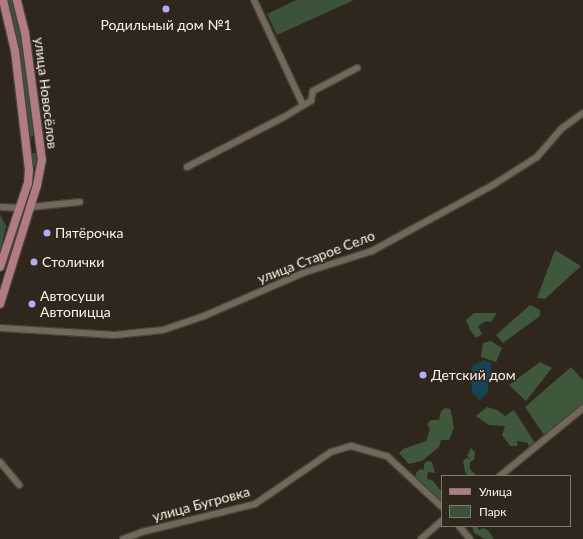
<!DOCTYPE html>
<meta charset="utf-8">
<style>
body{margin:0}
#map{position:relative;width:583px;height:539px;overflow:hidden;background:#2f271b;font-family:Lato,sans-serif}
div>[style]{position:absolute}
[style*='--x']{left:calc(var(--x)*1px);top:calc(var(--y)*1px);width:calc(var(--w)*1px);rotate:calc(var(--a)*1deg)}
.green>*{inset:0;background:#3c5239}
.forest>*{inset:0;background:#3f583b}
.water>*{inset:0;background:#1a4256}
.roads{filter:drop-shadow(1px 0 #484238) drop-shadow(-1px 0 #484238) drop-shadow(0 1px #484238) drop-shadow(0 -1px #484238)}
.minor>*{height:6px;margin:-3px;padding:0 3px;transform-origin:3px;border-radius:3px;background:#72685a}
.major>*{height:8px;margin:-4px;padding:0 4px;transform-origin:4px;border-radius:4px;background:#b07c82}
.dots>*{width:11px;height:11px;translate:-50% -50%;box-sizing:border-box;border:2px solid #2f271b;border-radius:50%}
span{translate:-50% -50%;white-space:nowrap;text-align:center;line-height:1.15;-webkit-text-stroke:3px #2f271b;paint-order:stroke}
.poi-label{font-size:14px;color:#f8f3eb}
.left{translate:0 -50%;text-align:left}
.street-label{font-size:14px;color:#f8f3eb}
.legend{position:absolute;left:441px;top:475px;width:130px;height:52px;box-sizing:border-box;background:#2f271b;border:1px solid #7f796e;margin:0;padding:5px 7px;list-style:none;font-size:12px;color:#f8f3eb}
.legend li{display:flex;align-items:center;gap:8px;height:20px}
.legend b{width:20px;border:1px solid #7f796e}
</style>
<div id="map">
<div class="green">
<i style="clip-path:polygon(6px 0,15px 0,22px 26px,35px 134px,31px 137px,28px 137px,18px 51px)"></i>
<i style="clip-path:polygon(296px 0,354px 0,277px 35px,267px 14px)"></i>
<i style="clip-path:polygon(30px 153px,37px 153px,36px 167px,31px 165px)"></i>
<i style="clip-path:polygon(0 214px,6px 226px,0 253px)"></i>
</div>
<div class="forest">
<i style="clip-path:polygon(555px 250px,581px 266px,545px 299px,537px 298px)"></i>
<i style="clip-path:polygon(530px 305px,540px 310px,540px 316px,503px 343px,496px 335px)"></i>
<i style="clip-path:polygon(474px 313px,497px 313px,491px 322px,486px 321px,478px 326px,482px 334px,476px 338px,470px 330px,466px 320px)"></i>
<i style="clip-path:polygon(491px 341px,502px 348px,496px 362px,481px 357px,483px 343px)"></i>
<i style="clip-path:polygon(540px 362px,552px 368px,526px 401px,509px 385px)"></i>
<i style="clip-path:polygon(571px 367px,583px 380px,583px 404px,544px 435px,525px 407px)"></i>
<i style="clip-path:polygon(487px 407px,497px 410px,505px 416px,514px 410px,535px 443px,529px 448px,528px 443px,517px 441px,518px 446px,510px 446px,502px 435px,505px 426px,489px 425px,476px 416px)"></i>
<i style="clip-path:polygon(445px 408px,450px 409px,452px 416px,454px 428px,449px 440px,441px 440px,439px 447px,422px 461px,409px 464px,399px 453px,403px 449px,426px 441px,430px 429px,427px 424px,431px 420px,439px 420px,441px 411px)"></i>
<i style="clip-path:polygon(471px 448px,475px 452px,474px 460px,470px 462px,470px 469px,477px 476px,468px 476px,465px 472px,463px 461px,466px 458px,470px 459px,467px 456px)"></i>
<i style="clip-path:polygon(427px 461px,432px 462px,435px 473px,428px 472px,427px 479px,432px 480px,442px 492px,442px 503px,433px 496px,424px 484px,415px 479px,416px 473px,420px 469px,424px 470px,424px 464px)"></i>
<i style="clip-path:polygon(472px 526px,477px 526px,479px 530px,483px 528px,488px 530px,494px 539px,485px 539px,474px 533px)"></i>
</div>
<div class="water">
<i style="clip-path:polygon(484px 360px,491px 363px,491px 369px,487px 394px,480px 400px,472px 393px,471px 373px,473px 365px)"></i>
</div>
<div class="roads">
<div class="minor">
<i style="--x:254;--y:0;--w:116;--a:65"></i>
<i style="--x:187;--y:167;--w:109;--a:-27.3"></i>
<i style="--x:284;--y:117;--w:31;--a:-31"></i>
<i style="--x:311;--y:101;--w:10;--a:-79"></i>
<i style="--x:313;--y:91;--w:50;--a:-27.6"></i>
<i style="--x:0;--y:207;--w:20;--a:3"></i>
<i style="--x:31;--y:207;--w:49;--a:-5.8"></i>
<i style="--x:0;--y:328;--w:115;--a:3.5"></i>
<i style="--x:115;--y:335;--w:48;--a:-5.9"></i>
<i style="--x:163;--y:330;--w:43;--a:-18.9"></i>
<i style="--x:204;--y:316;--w:108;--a:-23.5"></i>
<i style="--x:303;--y:273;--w:72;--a:-17.7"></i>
<i style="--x:372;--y:251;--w:138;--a:-28.6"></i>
<i style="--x:493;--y:185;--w:52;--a:-32.5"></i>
<i style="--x:537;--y:157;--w:37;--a:-49"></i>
<i style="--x:561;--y:129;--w:27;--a:-36"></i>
<i style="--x:0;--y:462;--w:30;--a:50"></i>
<i style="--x:500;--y:476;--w:107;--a:-39.3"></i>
<i style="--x:459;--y:526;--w:17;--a:50"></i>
<i style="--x:123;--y:539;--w:20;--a:-20"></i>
<i style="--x:142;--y:532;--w:116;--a:-13.9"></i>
<i style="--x:255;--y:504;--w:92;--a:-34.4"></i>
<i style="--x:331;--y:452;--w:21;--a:-17"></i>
<i style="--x:351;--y:446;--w:37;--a:16"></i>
<i style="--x:387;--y:456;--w:75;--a:42.8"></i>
<i style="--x:421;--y:539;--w:28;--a:-41"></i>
</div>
<div class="major">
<i style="--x:0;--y:267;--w:89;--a:-71.6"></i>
<i style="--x:28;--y:183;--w:13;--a:-86"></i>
<i style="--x:29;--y:170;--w:120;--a:-96.7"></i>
<i style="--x:15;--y:51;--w:52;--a:-103.2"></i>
<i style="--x:0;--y:304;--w:125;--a:-72.7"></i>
<i style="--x:37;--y:185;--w:25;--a:-79"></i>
<i style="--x:42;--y:160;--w:128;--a:-97.6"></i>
<i style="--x:25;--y:33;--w:34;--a:-104"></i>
</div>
</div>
<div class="dots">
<i style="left:166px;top:9px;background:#b0aefa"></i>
<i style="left:47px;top:233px;background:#b0aefa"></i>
<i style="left:34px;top:262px;background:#b0aefa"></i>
<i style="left:32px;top:304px;background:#b0aefa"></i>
<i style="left:423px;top:375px;background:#b0aefa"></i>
</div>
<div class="poi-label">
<span style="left:166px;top:25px">Родильный дом №1</span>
<span class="left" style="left:55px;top:233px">Пятёрочка</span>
<span class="left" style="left:42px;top:262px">Столички</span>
<span class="left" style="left:40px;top:304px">Автосуши<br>Автопицца</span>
<span class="left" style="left:431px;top:375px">Детский дом</span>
</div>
<div class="street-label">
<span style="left:46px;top:93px;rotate:83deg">улица Новосёлов</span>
<span style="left:316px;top:257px;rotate:-21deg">улица Старое Село</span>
<span style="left:201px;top:504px;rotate:-15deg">улица Бугровка</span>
</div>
<ul class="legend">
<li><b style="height:5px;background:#b07c82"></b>Улица</li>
<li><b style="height:11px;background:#3c5239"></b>Парк</li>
</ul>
</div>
